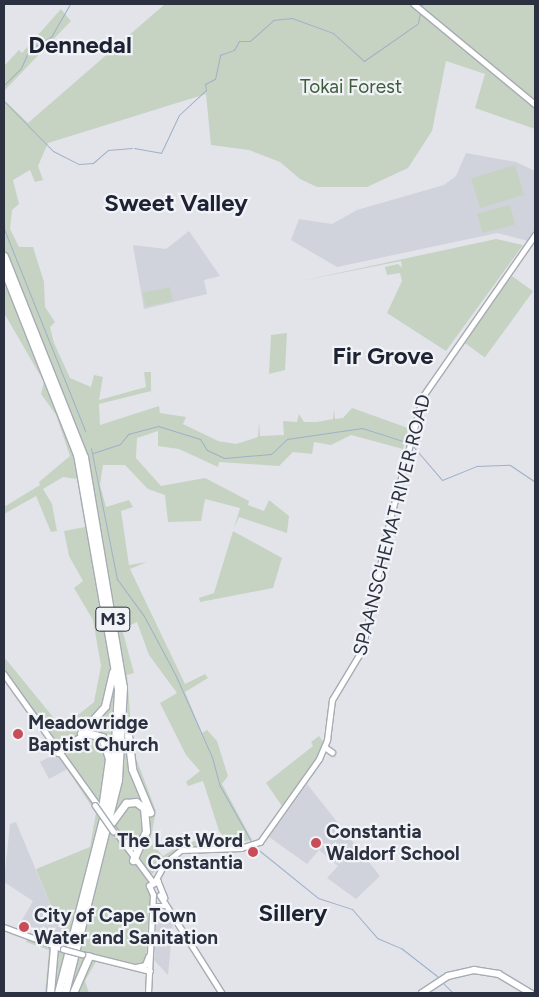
<!DOCTYPE html>
<style>
body{margin:0}
#map{position:relative;width:539px;height:997px;overflow:hidden;background:#e2e4ea;font-family:Figtree,sans-serif}
div>[style]{position:absolute}
[style*='--x']{left:calc(var(--x)*1px);top:calc(var(--y)*1px);width:calc(var(--w)*1px);rotate:calc(var(--a)*1deg)}
.built>*{inset:0;background:#d0d3db}
.green>*{inset:0;background:#c6d3c3;transform-origin:0 0}
.stream>*{height:1px;margin:-0.5px;padding:0 0.5px;transform-origin:0.5px;border-radius:0.5px;background:#9fb0c8}
.roads{filter:drop-shadow(1px 0 #a7abb4) drop-shadow(-1px 0 #a7abb4) drop-shadow(0 1px #a7abb4) drop-shadow(0 -1px #a7abb4)}
.secondary>*{height:4.5px;margin:-2.25px;padding:0 2.25px;transform-origin:2.25px;border-radius:2.25px;background:#fff}
.primary>*{height:5.5px;margin:-2.75px;padding:0 2.75px;transform-origin:2.75px;border-radius:2.75px;background:#fff}
.motorway>*{height:7px;margin:-3.5px;padding:0 3.5px;transform-origin:3.5px;border-radius:3.5px;background:#fff}
.bridges{filter:drop-shadow(1px 0 #a7abb4) drop-shadow(-1px 0 #a7abb4) drop-shadow(0 1px #a7abb4) drop-shadow(0 -1px #a7abb4)}
.secondary-bridge>*{height:4.5px;margin:-2.25px;padding:0 2.25px;transform-origin:2.25px;border-radius:2.25px;background:#fff}
.dots>*{width:14px;height:14px;translate:-50% -50%;box-sizing:border-box;border:2px solid #f1f3f7;border-radius:50%}
span{translate:-50% -50%;white-space:nowrap;text-align:center;line-height:1.15;-webkit-text-stroke:4.5px #f1f3f7;paint-order:stroke}
.shield-label span{padding:1px 4px;background:#f1f3f7;border:1px solid;border-radius:4px;-webkit-text-stroke-width:0}
.shield-label{font-size:18px;color:#2b3141;font-weight:700}
.park-label{font-size:19px;color:#3d5c39}
.street-label{font-size:19px;color:#2b3141}
.poi-label{font-size:19px;color:#2b3141;font-weight:700}
.left{translate:0 -50%;text-align:left}
.right{translate:-100% -50%;text-align:right}
.district-label{font-size:24px;color:#1d2332;font-weight:700}
.frame{position:absolute;inset:0;border:5px solid #2b3141;pointer-events:none}
</style>
<div id="map">
<div class="built">
<i style="clip-path:polygon(466px 153px,516px 162px,535px 171px,535px 231px,528px 241px,497px 233px,337px 267px,291px 240px,299px 219px,332px 224px,357px 210px,444px 185px,456px 176px)"></i>
<i style="clip-path:polygon(189px 231px,220px 276px,204px 280px,207px 294px,144px 309px,133px 245px,166px 249px)"></i>
<i style="clip-path:polygon(58px 752px,71px 767px,49px 779px,40px 762px)"></i>
<i style="clip-path:polygon(307px 784px,380px 876px,356px 899px,327px 878px,338px 866px,319px 850px,307px 864px,269px 837px)"></i>
<i style="clip-path:polygon(16px 822px,66px 942px,66px 945px,40px 938px,42px 933px,30px 927px,27px 934px,17px 929px,33px 901px,4px 882px,10px 824px)"></i>
<i style="clip-path:polygon(157px 910px,165px 911px,173px 922px,168px 975px,154px 960px)"></i>
</div>
<div class="green">
<i style="clip-path:polygon(165px 4px,535px 4px,535px 129px,475px 108px,485px 74px,446px 61px,432px 131px,408px 168px,367px 187px,317px 187px,300px 179px,280px 162px,249px 150px,211px 145px,206px 94px,48px 143px,38px 166px,43px 180px,35px 182px,30px 170px,13px 180px,19px 204px,12px 210px,10px 229px,19px 247px,33px 247px,44px 282px,45px 307px,55px 322px,50px 327px,54px 343px,70px 378px,91px 387px,94px 375px,103px 377px,99px 400px,146px 387px,144px 372px,151px 372px,151px 391px,99px 404px,100px 425px,159px 406px,160px 413px,186px 417px,183px 424px,218px 441px,236px 444px,258px 437px,259px 422px,260px 436px,284px 435px,283px 421px,297px 422px,299px 414px,304px 422px,317px 422px,333px 419px,334px 409px,335px 419px,343px 418px,352px 408px,408px 428px,403px 449px,351px 435px,331px 445px,314px 442px,312px 454px,293px 452px,279px 466px,219px 462px,218px 467px,179px 449px,158px 446px,158px 431px,137px 438px,136px 458px,161px 486px,205px 478px,249px 501px,248px 505px,264px 511px,269px 500px,289px 516px,287px 533px,239px 517px,234px 529px,240px 508px,205px 499px,201px 521px,168px 522px,165px 495px,148px 489px,125px 465px,103px 465px,100px 485px,106px 507px,129px 500px,133px 507px,121px 511px,129px 565px,147px 562px,130px 569px,185px 684px,205px 674px,208px 678px,185px 692px,202px 733px,207px 730px,217px 741px,228px 776px,222px 784px,252px 840px,229px 843px,219px 831px,203px 781px,188px 786px,186px 782px,200px 771px,186px 755px,160px 703px,177px 693px,149px 655px,137px 622px,122px 629px,134px 673px,127px 675px,133px 750px,156px 811px,150px 842px,163px 856px,180px 845px,206px 838px,209px 848px,177px 852px,150px 876px,95px 805px,150px 885px,146px 964px,136px 967px,98px 958px,85px 981px,89px 993px,45px 993px,49px 950px,26px 942px,31px 934px,66px 942px,36px 869px,90px 847px,96px 813px,4px 674px,4px 657px,62px 728px,94px 702px,101px 666px,93px 620px,74px 588px,83px 581px,69px 556px,64px 531px,85px 527px,77px 479px,63px 477px,43px 489px,52px 504px,57px 531px,51px 532px,36px 496px,4px 514px,4px 507px,40px 485px,39px 482px,70px 456px,56px 415px,41px 394px,44px 382px,4px 313px,4px 100px,28px 123px)"></i>
<i style="clip-path:polygon(61px 9px,71px 21px,4px 91px,4px 66px,19px 50px,22px 53px)"></i>
<i style="left:515px;top:165px;width:31px;height:46px;rotate:73deg"></i>
<i style="left:510px;top:205px;width:20px;height:34px;rotate:75deg"></i>
<i style="clip-path:polygon(496px 239px,523px 245px,446px 351px,387px 313px,402px 281px,400px 273px,387px 275px,385px 267px,398px 264px,402px 268px,401px 261px,296px 282px)"></i>
<i style="left:512px;top:276px;width:26px;height:82px;rotate:36deg"></i>
<i style="left:170px;top:287px;width:14px;height:28px;rotate:78deg"></i>
<i style="clip-path:polygon(287px 333px,285px 370px,269px 374px,271px 335px)"></i>
<i style="clip-path:polygon(233px 531px,282px 558px,273px 588px,200px 602px,199px 598px,214px 593px)"></i>
<i style="clip-path:polygon(319px 736px,324px 743px,318px 757px,282px 806px,266px 783px,313px 746px,311px 742px)"></i>
</div>
<div class="stream">
<i style="--x:421;--y:6;--w:3;--a:-45"></i>
<i style="--x:418;--y:23;--w:10;--a:-79"></i>
<i style="--x:4;--y:85;--w:24;--a:-45"></i>
<i style="--x:21;--y:68;--w:20;--a:-66"></i>
<i style="--x:29;--y:50;--w:26;--a:-31"></i>
<i style="--x:51;--y:37;--w:38;--a:-60"></i>
<i style="--x:4;--y:101;--w:70;--a:45.6"></i>
<i style="--x:53;--y:151;--w:29;--a:27"></i>
<i style="--x:79;--y:164;--w:14;--a:-4"></i>
<i style="--x:93;--y:163;--w:20;--a:-41"></i>
<i style="--x:108;--y:150;--w:24;--a:-5"></i>
<i style="--x:4;--y:133;--w:26;--a:90"></i>
<i style="--x:134;--y:148;--w:27;--a:10"></i>
<i style="--x:161;--y:153;--w:42;--a:-64.7"></i>
<i style="--x:179;--y:115;--w:37;--a:-43"></i>
<i style="--x:206;--y:90;--w:6;--a:-99"></i>
<i style="--x:205;--y:84;--w:11;--a:-27"></i>
<i style="--x:215;--y:79;--w:25;--a:-78"></i>
<i style="--x:220;--y:55;--w:15;--a:-20"></i>
<i style="--x:234;--y:50;--w:10;--a:-61"></i>
<i style="--x:239;--y:41;--w:11;--a:0"></i>
<i style="--x:250;--y:41;--w:31;--a:-42"></i>
<i style="--x:273;--y:20;--w:19;--a:-6"></i>
<i style="--x:292;--y:18;--w:44;--a:20.1"></i>
<i style="--x:333;--y:33;--w:42;--a:42.1"></i>
<i style="--x:364;--y:61;--w:65;--a:-34.9"></i>
<i style="--x:4;--y:229;--w:218;--a:68.1"></i>
<i style="--x:412;--y:445;--w:46;--a:49.4"></i>
<i style="--x:442;--y:480;--w:37;--a:-22"></i>
<i style="--x:476;--y:466;--w:34;--a:-2"></i>
<i style="--x:510;--y:465;--w:30;--a:34"></i>
<i style="--x:91;--y:448;--w:134;--a:78.8"></i>
<i style="--x:117;--y:579;--w:46;--a:53.9"></i>
<i style="--x:144;--y:616;--w:66;--a:61.9"></i>
<i style="--x:175;--y:674;--w:91;--a:66"></i>
<i style="--x:212;--y:757;--w:30;--a:75"></i>
<i style="--x:220;--y:786;--w:63;--a:60.6"></i>
<i style="--x:93;--y:453;--w:28;--a:-18"></i>
<i style="--x:120;--y:444;--w:13;--a:-51"></i>
<i style="--x:128;--y:434;--w:31;--a:-15"></i>
<i style="--x:158;--y:426;--w:44;--a:17.2"></i>
<i style="--x:200;--y:439;--w:13;--a:58"></i>
<i style="--x:207;--y:450;--w:19;--a:25"></i>
<i style="--x:224;--y:458;--w:47;--a:-4.9"></i>
<i style="--x:271;--y:454;--w:22;--a:-43"></i>
<i style="--x:287;--y:439;--w:76;--a:-8.3"></i>
<i style="--x:362;--y:428;--w:49;--a:17.7"></i>
<i style="--x:255;--y:847;--w:81;--a:39"></i>
<i style="--x:318;--y:898;--w:36;--a:18"></i>
<i style="--x:352;--y:909;--w:38;--a:49"></i>
<i style="--x:377;--y:938;--w:26;--a:23"></i>
<i style="--x:401;--y:948;--w:46;--a:37.9"></i>
<i style="--x:443;--y:983;--w:14;--a:45"></i>
</div>
<div class="roads">
<div class="secondary">
<i style="--x:414;--y:4;--w:157;--a:39.6"></i>
<i style="--x:4;--y:674;--w:160;--a:54.4"></i>
<i style="--x:325;--y:747;--w:9;--a:36"></i>
<i style="--x:114;--y:829;--w:66;--a:53.7"></i>
<i style="--x:155;--y:881;--w:21;--a:-61"></i>
<i style="--x:165;--y:863;--w:21;--a:-39"></i>
<i style="--x:181;--y:850;--w:60;--a:-1.9"></i>
<i style="--x:241;--y:848;--w:20;--a:-18"></i>
<i style="--x:260;--y:842;--w:102;--a:-54.6"></i>
<i style="--x:319;--y:759;--w:21;--a:-67"></i>
<i style="--x:327;--y:740;--w:40;--a:-82.9"></i>
<i style="--x:332;--y:700;--w:58;--a:-59"></i>
<i style="--x:362;--y:650;--w:134;--a:-77.9"></i>
<i style="--x:390;--y:519;--w:127;--a:-75"></i>
<i style="--x:423;--y:396;--w:196;--a:-55.2"></i>
<i style="--x:153;--y:895;--w:10;--a:-114"></i>
<i style="--x:149;--y:886;--w:10;--a:-29"></i>
<i style="--x:158;--y:881;--w:18;--a:68"></i>
<i style="--x:160;--y:895;--w:116;--a:57.7"></i>
<i style="--x:155;--y:906;--w:11;--a:0"></i>
<i style="--x:4;--y:927;--w:63;--a:20.4"></i>
<i style="--x:82;--y:954;--w:70;--a:14"></i>
<i style="--x:136;--y:967;--w:9;--a:-13"></i>
<i style="--x:145;--y:965;--w:9;--a:-69"></i>
<i style="--x:148;--y:993;--w:98;--a:-87.1"></i>
</div>
<div class="primary">
<i style="--x:422;--y:993;--w:31;--a:-33"></i>
<i style="--x:448;--y:976;--w:27;--a:-13"></i>
<i style="--x:474;--y:970;--w:25;--a:9"></i>
<i style="--x:499;--y:974;--w:37;--a:31"></i>
</div>
<div class="motorway">
<i style="--x:4;--y:256;--w:216;--a:68.3"></i>
<i style="--x:84;--y:457;--w:233;--a:80.4"></i>
<i style="--x:123;--y:687;--w:93;--a:93.1"></i>
<i style="--x:118;--y:780;--w:219;--a:104"></i>
<i style="--x:4;--y:270;--w:198;--a:68.4"></i>
<i style="--x:77;--y:454;--w:240;--a:80.1"></i>
<i style="--x:118;--y:690;--w:90;--a:93.2"></i>
<i style="--x:113;--y:780;--w:220;--a:104.5"></i>
<i style="--x:81;--y:733;--w:36;--a:-48"></i>
<i style="--x:105;--y:706;--w:35;--a:-77"></i>
<i style="--x:128;--y:735;--w:34;--a:83"></i>
<i style="--x:132;--y:769;--w:47;--a:67.3"></i>
<i style="--x:58;--y:752;--w:35;--a:-33"></i>
<i style="--x:87;--y:733;--w:16;--a:15"></i>
<i style="--x:102;--y:737;--w:23;--a:72"></i>
<i style="--x:109;--y:759;--w:50;--a:98"></i>
<i style="--x:112;--y:822;--w:24;--a:-54"></i>
<i style="--x:126;--y:803;--w:10;--a:-6"></i>
<i style="--x:136;--y:802;--w:10;--a:37"></i>
<i style="--x:144;--y:808;--w:23;--a:85"></i>
<i style="--x:146;--y:831;--w:32;--a:114"></i>
<i style="--x:124;--y:842;--w:10;--a:24"></i>
<i style="--x:133;--y:846;--w:9;--a:-27"></i>
<i style="--x:50;--y:993;--w:47;--a:-85.1"></i>
<i style="--x:73;--y:993;--w:40;--a:-66.6"></i>
</div>
</div>
<div class="bridges">
<div class="secondary-bridge">
<i style="--x:95;--y:805;--w:32;--a:55"></i>
<i style="--x:63;--y:949;--w:20;--a:15"></i>
</div>
</div>
<div class="dots">
<i style="left:18px;top:734px;background:#c84d59"></i>
<i style="left:316px;top:843px;background:#c84d59"></i>
<i style="left:253px;top:852px;background:#c84d59"></i>
<i style="left:24px;top:927px;background:#c84d59"></i>
</div>
<div class="shield-label">
<span style="left:113px;top:619px">M3</span>
</div>
<div class="park-label">
<span style="left:351px;top:87px">Tokai Forest</span>
</div>
<div class="street-label">
<span style="left:392px;top:525px;rotate:-76deg">SPAANSCHEMAT RIVER ROAD</span>
</div>
<div class="poi-label">
<span class="left" style="left:28px;top:734px">Meadowridge<br>Baptist Church</span>
<span class="left" style="left:326px;top:843px">Constantia<br>Waldorf School</span>
<span class="right" style="left:243px;top:852px">The Last Word<br>Constantia</span>
<span class="left" style="left:34px;top:927px">City of Cape Town<br>Water and Sanitation</span>
</div>
<div class="district-label">
<span style="left:80px;top:45px">Dennedal</span>
<span style="left:176px;top:203px">Sweet Valley</span>
<span style="left:383px;top:356px">Fir Grove</span>
<span style="left:293px;top:913px">Sillery</span>
</div>
<div class="frame"></div>
</div>
